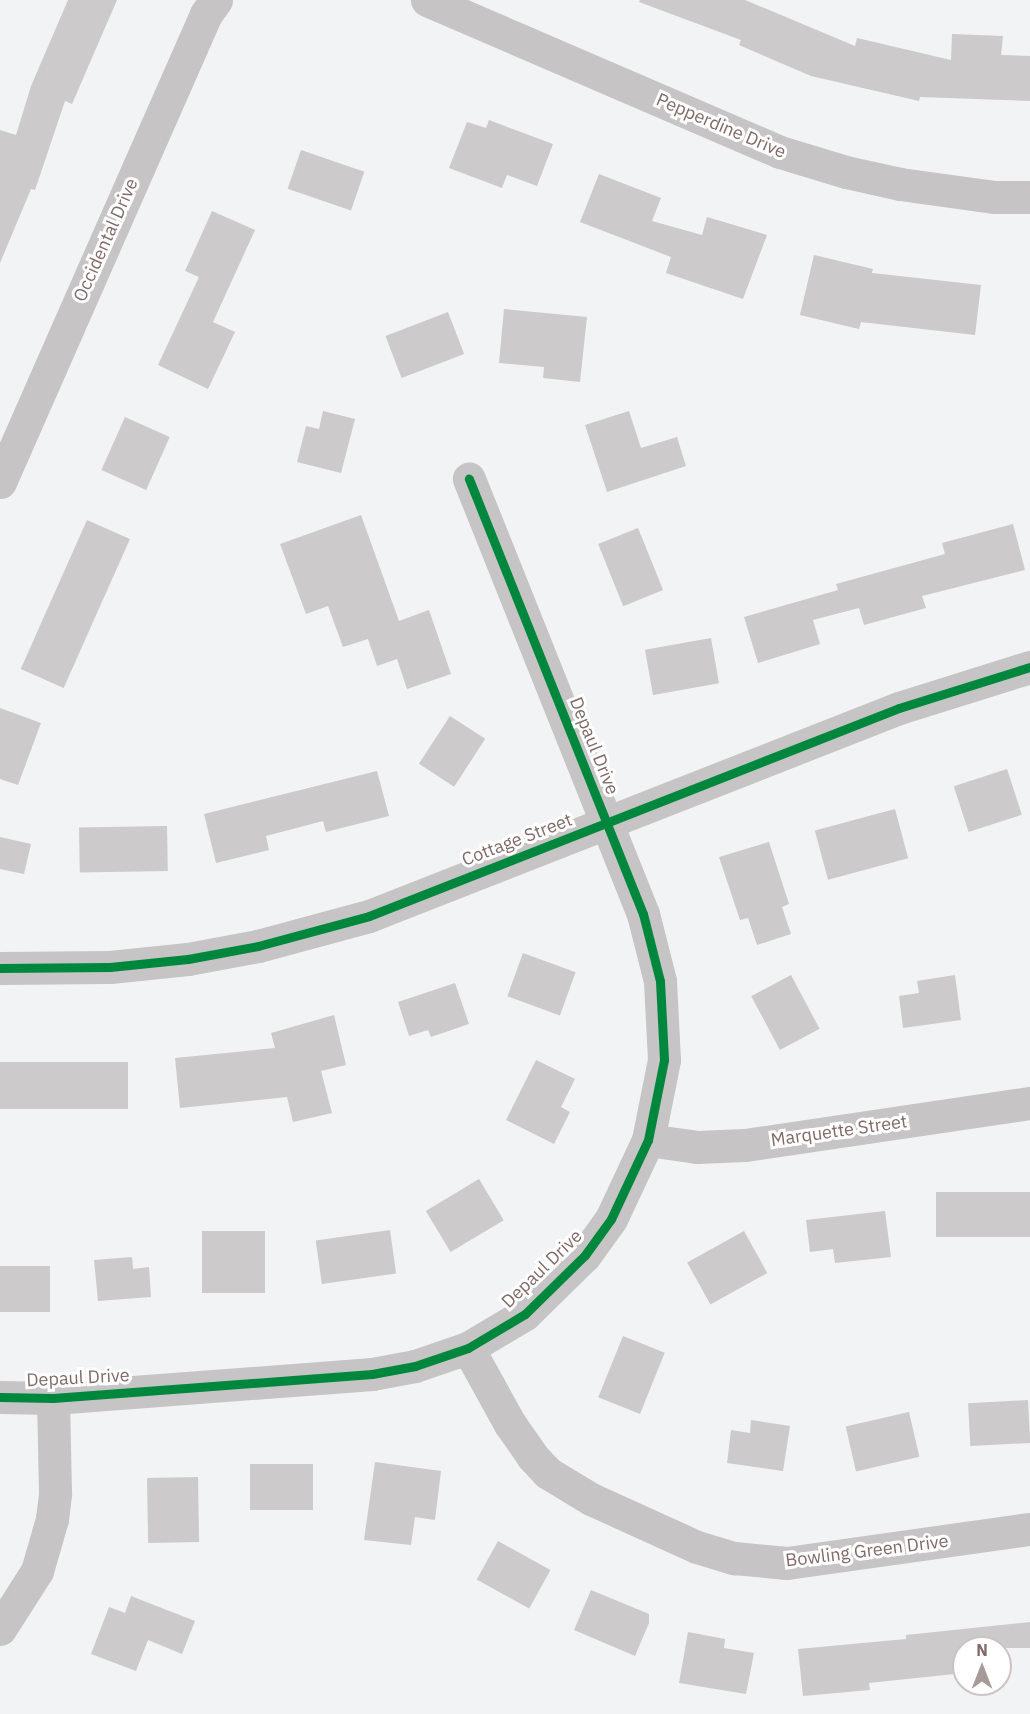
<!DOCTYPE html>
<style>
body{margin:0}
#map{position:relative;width:1030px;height:1714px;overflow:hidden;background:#f2f3f4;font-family:"IBM Plex Sans",sans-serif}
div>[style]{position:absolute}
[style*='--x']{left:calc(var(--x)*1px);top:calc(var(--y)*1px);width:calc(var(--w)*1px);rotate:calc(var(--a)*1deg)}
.building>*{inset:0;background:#cccaca;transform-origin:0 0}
.minor>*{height:33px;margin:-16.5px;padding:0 16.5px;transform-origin:16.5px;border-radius:16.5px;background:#c6c4c4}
.cycleway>*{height:9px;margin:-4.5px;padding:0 4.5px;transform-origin:4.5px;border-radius:4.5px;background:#00873e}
span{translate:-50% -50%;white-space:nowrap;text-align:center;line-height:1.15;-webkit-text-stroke:6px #fff;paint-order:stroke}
.street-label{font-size:18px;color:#806a66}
.north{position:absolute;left:952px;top:1636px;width:60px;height:60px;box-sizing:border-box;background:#fff;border:2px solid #ccc3c2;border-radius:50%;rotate:0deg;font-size:16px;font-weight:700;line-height:24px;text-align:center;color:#806a66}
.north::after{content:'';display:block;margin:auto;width:21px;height:27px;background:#a89a98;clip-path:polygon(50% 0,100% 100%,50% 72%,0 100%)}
</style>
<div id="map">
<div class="building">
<i style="clip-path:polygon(68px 0,117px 0,72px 104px,65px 101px,35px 190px,31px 189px,0 263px,0 130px,16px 135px,31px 86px)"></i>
<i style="clip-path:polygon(640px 0,745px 0,855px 46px,857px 38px,951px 60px,952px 34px,1003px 36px,1001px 55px,1030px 56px,1030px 101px,920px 97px,919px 101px,811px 76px,739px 45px,741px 40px,639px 2px)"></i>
<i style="clip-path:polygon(489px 120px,553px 144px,537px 186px,507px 175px,502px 188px,449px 168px,467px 122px,486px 128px)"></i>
<i style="left:301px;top:150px;width:67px;height:41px;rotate:19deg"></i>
<i style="clip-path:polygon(599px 174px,661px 198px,652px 221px,702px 235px,707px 217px,767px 235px,743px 299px,666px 273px,671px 257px,580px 222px)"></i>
<i style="clip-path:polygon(212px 211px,255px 230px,213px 322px,235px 332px,208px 389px,158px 365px,199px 277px,185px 271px)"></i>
<i style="clip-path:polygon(814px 255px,873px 269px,872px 273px,981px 285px,975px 335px,861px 322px,859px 329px,800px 315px)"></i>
<i style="clip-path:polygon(504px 309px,587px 317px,580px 382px,543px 378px,544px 367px,499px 363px)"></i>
<i style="left:448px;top:312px;width:45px;height:67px;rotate:69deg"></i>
<i style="clip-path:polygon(323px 411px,355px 419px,341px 473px,297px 462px,306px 426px,319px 429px)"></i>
<i style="clip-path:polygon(629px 411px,641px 448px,677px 437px,686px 466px,607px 492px,585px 425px)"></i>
<i style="left:125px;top:417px;width:49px;height:58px;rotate:24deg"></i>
<i style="clip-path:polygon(361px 515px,399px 621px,429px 610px,451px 674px,407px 689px,397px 659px,377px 666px,368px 639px,343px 647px,328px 606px,306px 614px,280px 544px)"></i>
<i style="left:87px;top:520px;width:47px;height:163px;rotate:24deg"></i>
<i style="clip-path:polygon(1013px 524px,1025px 570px,922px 596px,926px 608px,864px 625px,859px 608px,813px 620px,820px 644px,758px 663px,744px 617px,838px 590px,836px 584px,945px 554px,942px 543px)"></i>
<i style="left:638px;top:528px;width:67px;height:43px;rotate:68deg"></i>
<i style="left:711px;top:638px;width:46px;height:67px;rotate:80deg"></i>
<i style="clip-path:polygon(0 708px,41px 723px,18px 785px,0 779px)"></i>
<i style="left:450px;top:716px;width:42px;height:57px;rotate:33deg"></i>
<i style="left:1007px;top:769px;width:48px;height:56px;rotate:72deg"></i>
<i style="clip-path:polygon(377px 771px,389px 816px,326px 832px,323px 821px,266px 836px,269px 850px,216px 863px,204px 814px)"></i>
<i style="left:895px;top:809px;width:51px;height:83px;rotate:75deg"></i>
<i style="left:167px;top:826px;width:45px;height:88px;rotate:89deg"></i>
<i style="clip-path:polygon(0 837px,31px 844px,24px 874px,0 869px)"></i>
<i style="clip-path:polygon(769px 842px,789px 904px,782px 907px,791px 934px,757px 945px,748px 918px,740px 920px,719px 857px)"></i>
<i style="left:523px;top:953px;width:56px;height:46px;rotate:20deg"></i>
<i style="left:791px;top:975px;width:61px;height:45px;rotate:62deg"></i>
<i style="clip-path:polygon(955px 975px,961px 1020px,903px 1028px,899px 996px,919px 993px,917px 981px)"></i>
<i style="clip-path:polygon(455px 983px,469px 1024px,431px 1037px,428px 1030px,409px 1036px,398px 1002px)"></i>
<i style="clip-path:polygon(334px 1015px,346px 1065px,321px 1071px,332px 1113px,293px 1122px,287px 1097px,180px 1108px,175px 1058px,275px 1048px,271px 1033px)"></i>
<i style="clip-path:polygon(536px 1060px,575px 1079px,561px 1107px,570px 1112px,554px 1144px,506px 1120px)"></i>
<i style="left:0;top:1062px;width:128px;height:47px"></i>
<i style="left:479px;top:1179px;width:48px;height:62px;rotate:59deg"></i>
<i style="left:1030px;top:1192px;width:45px;height:94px;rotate:90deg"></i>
<i style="clip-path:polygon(885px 1211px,891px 1257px,835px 1263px,833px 1249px,810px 1252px,806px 1220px)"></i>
<i style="left:390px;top:1230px;width:44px;height:75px;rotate:82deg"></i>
<i style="left:202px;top:1231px;width:63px;height:62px"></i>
<i style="left:744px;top:1231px;width:48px;height:65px;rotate:61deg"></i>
<i style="clip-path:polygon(132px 1257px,133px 1269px,149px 1267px,151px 1297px,98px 1301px,94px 1260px)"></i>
<i style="left:0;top:1266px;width:50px;height:46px"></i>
<i style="left:623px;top:1336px;width:45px;height:66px;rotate:22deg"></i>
<i style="left:1028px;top:1400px;width:43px;height:60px;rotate:87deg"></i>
<i style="left:909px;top:1412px;width:46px;height:65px;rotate:77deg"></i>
<i style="clip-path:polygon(751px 1420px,790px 1426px,783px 1471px,727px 1463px,731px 1430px,750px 1433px)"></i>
<i style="clip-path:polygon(375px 1462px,441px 1471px,435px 1520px,415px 1517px,411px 1545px,364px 1540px)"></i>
<i style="left:250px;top:1464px;width:63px;height:46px"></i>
<i style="left:198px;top:1477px;width:65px;height:51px;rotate:89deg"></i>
<i style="left:498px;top:1541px;width:60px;height:44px;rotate:29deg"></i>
<i style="clip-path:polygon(591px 1590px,649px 1614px,649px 1623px,635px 1656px,574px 1630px)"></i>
<i style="clip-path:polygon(131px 1596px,195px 1621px,182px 1654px,148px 1640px,136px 1671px,91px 1654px,109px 1607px,125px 1613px)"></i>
<i style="clip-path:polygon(1030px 1622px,1030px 1648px,964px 1648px,964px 1673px,869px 1683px,870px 1690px,803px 1696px,798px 1649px,906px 1639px,906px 1635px)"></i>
<i style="clip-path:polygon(688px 1632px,725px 1639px,724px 1648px,754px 1653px,746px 1694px,679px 1683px)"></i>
</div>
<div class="minor">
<i style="--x:427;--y:0;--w:384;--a:23.3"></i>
<i style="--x:780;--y:152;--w:69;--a:16.9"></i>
<i style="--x:846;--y:172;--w:55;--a:12.5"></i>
<i style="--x:900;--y:184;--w:96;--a:7.8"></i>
<i style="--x:995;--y:197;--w:35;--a:0"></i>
<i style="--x:0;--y:482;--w:511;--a:-66.24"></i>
<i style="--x:206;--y:14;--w:17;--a:-54"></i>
<i style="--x:0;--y:968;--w:110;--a:-0.5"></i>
<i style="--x:110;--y:967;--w:78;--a:-5.9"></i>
<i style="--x:188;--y:959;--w:71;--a:-10.5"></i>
<i style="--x:258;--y:946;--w:115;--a:-15.1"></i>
<i style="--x:369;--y:916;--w:569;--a:-21.43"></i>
<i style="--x:899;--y:708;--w:137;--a:-17.4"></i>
<i style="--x:648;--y:1140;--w:49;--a:8.1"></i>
<i style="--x:697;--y:1147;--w:48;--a:-2.4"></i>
<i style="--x:745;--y:1145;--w:288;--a:-8.4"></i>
<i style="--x:468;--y:1348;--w:87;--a:61.1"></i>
<i style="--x:510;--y:1424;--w:39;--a:55"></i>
<i style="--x:532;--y:1456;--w:23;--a:47"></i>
<i style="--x:548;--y:1473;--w:50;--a:31.2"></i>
<i style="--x:591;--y:1499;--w:116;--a:24.4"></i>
<i style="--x:697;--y:1547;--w:39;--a:17"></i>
<i style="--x:734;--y:1558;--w:53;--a:5.4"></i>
<i style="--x:787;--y:1563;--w:245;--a:-8"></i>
<i style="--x:0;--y:1397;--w:53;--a:1.1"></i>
<i style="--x:53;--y:1398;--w:320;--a:-4.3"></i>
<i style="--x:372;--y:1374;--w:44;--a:-10.5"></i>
<i style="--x:415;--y:1366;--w:56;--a:-18.8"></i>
<i style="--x:468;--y:1348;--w:66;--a:-30.8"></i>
<i style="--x:525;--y:1314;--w:84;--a:-44.5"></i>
<i style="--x:585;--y:1255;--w:44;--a:-54.2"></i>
<i style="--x:611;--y:1219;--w:87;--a:-64.9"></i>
<i style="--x:648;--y:1140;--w:82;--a:-78.7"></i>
<i style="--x:664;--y:1060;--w:79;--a:-92.9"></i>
<i style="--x:660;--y:981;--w:69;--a:-104.2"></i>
<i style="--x:643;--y:914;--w:469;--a:-111.8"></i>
<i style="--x:0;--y:1629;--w:69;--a:-57.5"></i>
<i style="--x:37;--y:1571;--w:54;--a:-73.9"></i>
<i style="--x:52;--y:1519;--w:26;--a:-83"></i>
<i style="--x:55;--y:1493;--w:95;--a:-91.2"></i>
</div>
<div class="cycleway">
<i style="--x:0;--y:968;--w:110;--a:-0.5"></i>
<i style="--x:110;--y:967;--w:78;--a:-5.9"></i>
<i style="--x:188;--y:959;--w:71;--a:-10.5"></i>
<i style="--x:258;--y:946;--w:115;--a:-15.1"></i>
<i style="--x:369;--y:916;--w:569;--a:-21.43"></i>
<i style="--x:899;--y:708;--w:137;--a:-17.4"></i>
<i style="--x:0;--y:1397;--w:53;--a:1.1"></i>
<i style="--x:53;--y:1398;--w:320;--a:-4.3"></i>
<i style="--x:372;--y:1374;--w:44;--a:-10.5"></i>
<i style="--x:415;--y:1366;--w:56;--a:-18.8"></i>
<i style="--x:468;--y:1348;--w:66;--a:-30.8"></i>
<i style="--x:525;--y:1314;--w:84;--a:-44.5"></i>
<i style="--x:585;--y:1255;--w:44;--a:-54.2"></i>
<i style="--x:611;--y:1219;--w:87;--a:-64.9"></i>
<i style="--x:648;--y:1140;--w:82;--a:-78.7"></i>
<i style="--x:664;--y:1060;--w:79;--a:-92.9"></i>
<i style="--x:660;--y:981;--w:69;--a:-104.2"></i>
<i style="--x:643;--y:914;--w:469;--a:-111.8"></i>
</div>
<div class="street-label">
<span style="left:721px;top:126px;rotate:23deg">Pepperdine Drive</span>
<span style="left:106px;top:240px;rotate:-66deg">Occidental Drive</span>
<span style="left:594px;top:746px;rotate:68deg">Depaul Drive</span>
<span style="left:517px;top:840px;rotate:-21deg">Cottage Street</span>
<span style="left:839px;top:1131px;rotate:-8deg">Marquette Street</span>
<span style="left:542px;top:1269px;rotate:-44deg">Depaul Drive</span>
<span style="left:78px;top:1378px;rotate:-3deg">Depaul Drive</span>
<span style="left:867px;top:1551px;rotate:-7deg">Bowling Green Drive</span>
</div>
<div class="north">N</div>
</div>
